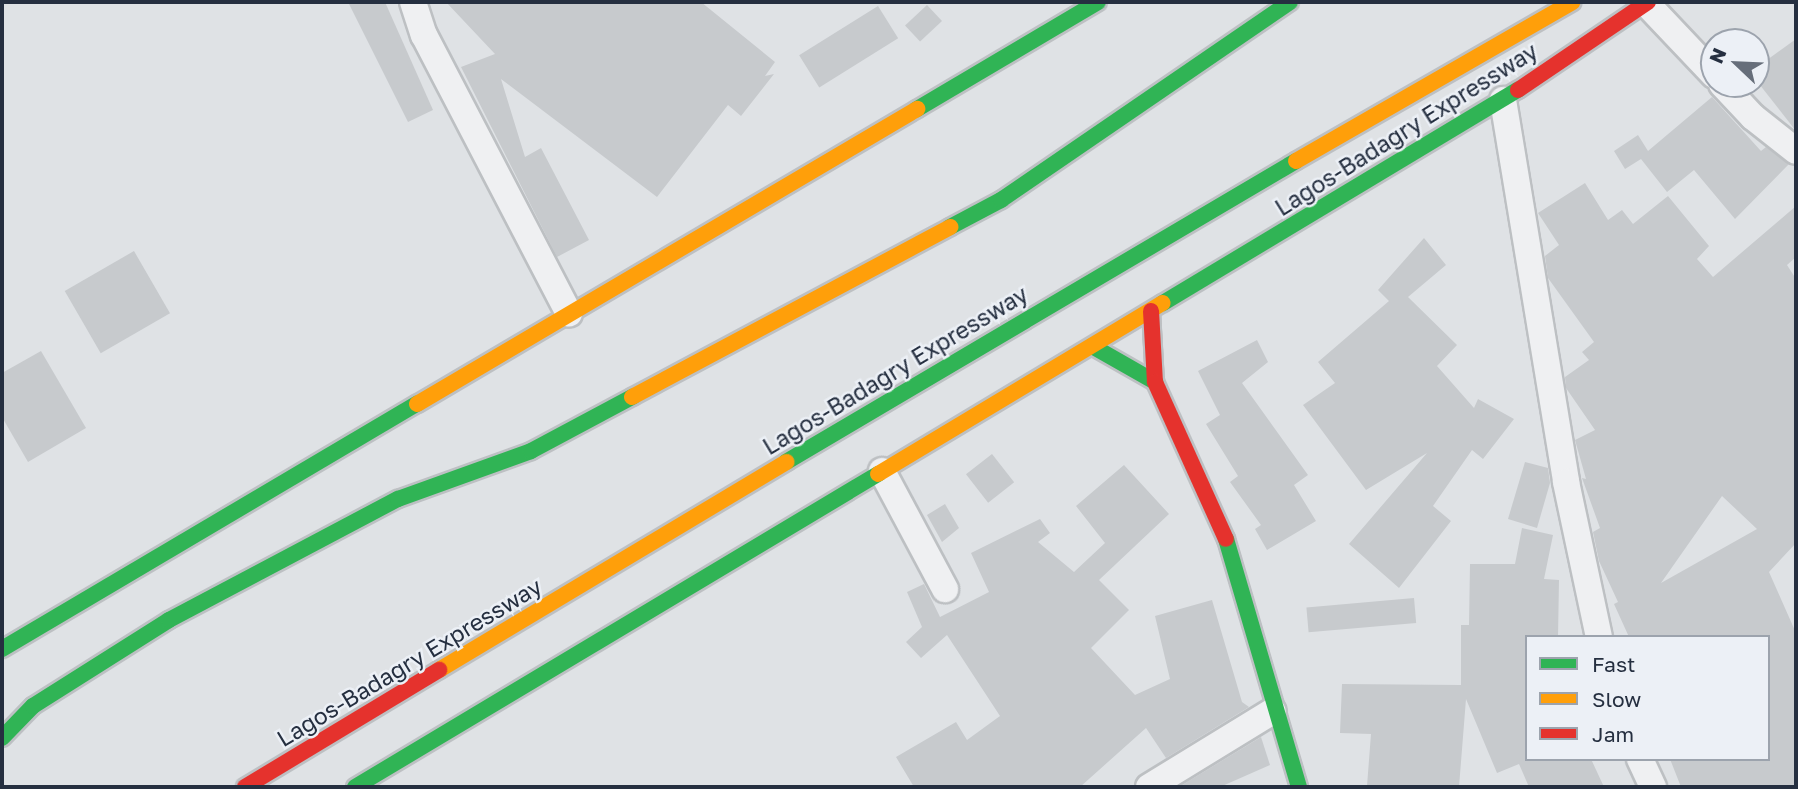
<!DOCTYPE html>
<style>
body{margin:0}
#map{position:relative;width:1798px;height:789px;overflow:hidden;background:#dfe2e5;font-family:"Golos Text",sans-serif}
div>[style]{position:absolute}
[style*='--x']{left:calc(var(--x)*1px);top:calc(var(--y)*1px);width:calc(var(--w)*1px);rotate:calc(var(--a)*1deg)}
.building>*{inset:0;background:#c7cacd;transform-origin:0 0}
.roads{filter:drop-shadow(2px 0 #bdc0c3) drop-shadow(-2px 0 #bdc0c3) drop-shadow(0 2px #bdc0c3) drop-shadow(0 -2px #bdc0c3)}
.street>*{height:26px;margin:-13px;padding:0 13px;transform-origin:13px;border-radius:13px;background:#eff0f2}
.fast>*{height:16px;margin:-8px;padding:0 8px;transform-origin:8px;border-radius:8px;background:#30b455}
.slow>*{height:16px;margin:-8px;padding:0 8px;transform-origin:8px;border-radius:8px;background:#ff9f0a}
.jam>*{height:16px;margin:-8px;padding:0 8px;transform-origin:8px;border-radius:8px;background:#e5322d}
span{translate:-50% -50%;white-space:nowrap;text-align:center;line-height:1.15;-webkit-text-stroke:5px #ecf0f6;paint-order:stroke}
.street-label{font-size:23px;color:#252f40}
.frame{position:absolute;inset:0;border:4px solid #252f40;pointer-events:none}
.legend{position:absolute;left:1525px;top:635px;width:245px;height:126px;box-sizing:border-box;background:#ecf0f6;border:2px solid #9ca3ad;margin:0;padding:9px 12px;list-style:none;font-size:21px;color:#252f40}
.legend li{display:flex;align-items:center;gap:14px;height:35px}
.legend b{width:35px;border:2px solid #9ca3ad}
.north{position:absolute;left:1700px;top:28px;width:70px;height:70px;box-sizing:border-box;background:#ecf0f6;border:2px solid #9ca3ad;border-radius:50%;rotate:293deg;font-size:19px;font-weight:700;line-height:28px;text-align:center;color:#252f40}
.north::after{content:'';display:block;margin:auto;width:24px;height:32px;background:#666e7a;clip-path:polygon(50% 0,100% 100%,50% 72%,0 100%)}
</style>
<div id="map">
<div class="building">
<i style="clip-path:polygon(348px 2px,385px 2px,433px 110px,408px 122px)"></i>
<i style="clip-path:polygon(446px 2px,701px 2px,775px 62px,765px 76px,774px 74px,741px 116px,728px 105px,657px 197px,501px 79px,525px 157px,541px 148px,589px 240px,557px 257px,461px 67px,495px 54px)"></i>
<i style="left:927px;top:5px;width:22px;height:30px;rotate:47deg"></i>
<i style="left:878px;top:6px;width:38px;height:93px;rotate:58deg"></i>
<i style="clip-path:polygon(1796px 39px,1796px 131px,1756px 80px,1756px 68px)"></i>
<i style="clip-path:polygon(1712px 97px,1761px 151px,1766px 147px,1789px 164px,1735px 219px,1694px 170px,1667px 192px,1641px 159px,1625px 169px,1614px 151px,1638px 135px,1648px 151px)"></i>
<i style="clip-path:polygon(evenodd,1585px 183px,1608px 220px,1622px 210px,1633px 224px,1668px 196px,1709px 246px,1697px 259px,1713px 277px,1796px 206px,1796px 257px,1787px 265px,1796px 279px,1796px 543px,1769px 572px,1796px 633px,1796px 787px,1681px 787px,1670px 759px,1768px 759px,1768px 637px,1629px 637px,1614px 604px,1618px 602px,1599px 561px,1593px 532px,1600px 528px,1582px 478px,1586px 479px,1575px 440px,1595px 430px,1566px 388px,1565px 377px,1589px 360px,1582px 352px,1594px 342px,1548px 278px,1545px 256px,1559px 245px,1538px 213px,1585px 183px,1722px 496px,1757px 529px,1661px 583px,1722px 496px)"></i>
<i style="clip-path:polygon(1424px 238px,1446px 265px,1408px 297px,1457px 345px,1437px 366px,1474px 408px,1478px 399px,1514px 419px,1483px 459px,1472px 450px,1433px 506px,1451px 521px,1399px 588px,1349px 544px,1427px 453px,1366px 490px,1303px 405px,1335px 383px,1318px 362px,1389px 301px,1378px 290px)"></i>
<i style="left:134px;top:251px;width:72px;height:80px;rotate:60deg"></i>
<i style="clip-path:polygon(1257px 340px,1268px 362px,1242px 383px,1308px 475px,1294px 485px,1316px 521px,1267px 550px,1255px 529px,1261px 525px,1230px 482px,1238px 476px,1206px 424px,1220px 415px,1198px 371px)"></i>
<i style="clip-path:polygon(41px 351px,86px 428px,28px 462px,2px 417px,2px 373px)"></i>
<i style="left:992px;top:454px;width:36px;height:33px;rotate:52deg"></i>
<i style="clip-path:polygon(1525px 462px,1548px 468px,1550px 483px,1537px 528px,1508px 519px)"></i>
<i style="clip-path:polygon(1124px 465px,1169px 514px,1099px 580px,1129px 610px,1091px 648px,1135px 695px,1170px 679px,1155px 616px,1212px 600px,1242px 702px,1249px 707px,1166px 758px,1146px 728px,1080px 787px,914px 787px,896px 757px,956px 722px,967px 740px,1000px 716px,947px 635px,921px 658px,906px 642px,922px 627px,907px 592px,924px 584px,940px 617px,989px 592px,971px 553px,1040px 519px,1050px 533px,1038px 542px,1074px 572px,1105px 543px,1076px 506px)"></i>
<i style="clip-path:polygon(945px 504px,959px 528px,942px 542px,927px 515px)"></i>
<i style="clip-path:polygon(1522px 528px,1553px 535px,1544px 579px,1559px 580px,1558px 637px,1527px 637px,1527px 759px,1591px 759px,1604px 787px,1529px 787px,1519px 764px,1497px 773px,1466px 699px,1459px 787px,1367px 786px,1371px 734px,1340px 733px,1342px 684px,1461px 685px,1461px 625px,1469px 625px,1470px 564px,1515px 564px)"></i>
<i style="left:1414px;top:598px;width:25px;height:108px;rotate:85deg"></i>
<i style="clip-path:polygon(1261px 737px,1270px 765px,1220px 787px,1179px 787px)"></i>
</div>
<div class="roads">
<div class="street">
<i style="--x:413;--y:2;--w:35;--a:72"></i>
<i style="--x:424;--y:35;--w:314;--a:62.5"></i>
<i style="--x:1646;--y:3;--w:99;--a:46.6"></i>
<i style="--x:1722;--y:84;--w:45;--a:46.8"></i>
<i style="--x:1753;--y:117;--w:55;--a:38.3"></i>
<i style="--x:1503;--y:100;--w:387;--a:80.6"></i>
<i style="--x:1566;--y:482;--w:158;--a:78"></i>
<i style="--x:882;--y:471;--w:134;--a:61.9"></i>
<i style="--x:1640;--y:759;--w:31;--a:65"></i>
<i style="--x:1149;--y:787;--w:145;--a:-31.5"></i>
</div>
<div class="fast">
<i style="--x:917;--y:109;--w:210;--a:-30.6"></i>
<i style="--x:950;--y:227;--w:58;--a:-27.9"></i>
<i style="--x:1001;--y:200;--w:350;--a:-34.4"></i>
<i style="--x:1163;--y:303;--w:414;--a:-31"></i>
<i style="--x:1092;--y:346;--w:73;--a:29.7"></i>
<i style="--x:786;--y:462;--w:592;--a:-30.55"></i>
<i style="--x:1226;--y:539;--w:259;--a:73.6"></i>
<i style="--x:2;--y:649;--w:482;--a:-30.6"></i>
<i style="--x:2;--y:738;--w:45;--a:-45.9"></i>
<i style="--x:33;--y:706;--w:161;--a:-32.3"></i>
<i style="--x:169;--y:620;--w:259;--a:-27.9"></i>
<i style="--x:398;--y:499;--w:141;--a:-19.8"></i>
<i style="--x:531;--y:451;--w:115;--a:-28.1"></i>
<i style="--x:355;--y:787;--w:610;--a:-30.9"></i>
</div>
<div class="slow">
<i style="--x:1296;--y:161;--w:319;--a:-29.9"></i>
<i style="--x:632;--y:397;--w:361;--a:-28.1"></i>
<i style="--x:417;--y:404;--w:581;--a:-30.54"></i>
<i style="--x:878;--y:474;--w:332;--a:-31"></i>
<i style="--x:439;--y:670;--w:405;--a:-30.9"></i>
</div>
<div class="jam">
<i style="--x:1518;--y:90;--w:157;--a:-34.1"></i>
<i style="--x:1151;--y:311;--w:71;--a:86.8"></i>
<i style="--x:1155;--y:382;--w:172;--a:65.7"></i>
<i style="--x:245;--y:787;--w:227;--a:-31.1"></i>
</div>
</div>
<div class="street-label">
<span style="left:1406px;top:129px;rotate:-32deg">Lagos-Badagry Expressway</span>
<span style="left:895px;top:370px;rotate:-31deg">Lagos-Badagry Expressway</span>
<span style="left:409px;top:662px;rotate:-31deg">Lagos-Badagry Expressway</span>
</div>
<div class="frame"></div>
<ul class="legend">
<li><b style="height:9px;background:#30b455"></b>Fast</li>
<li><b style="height:9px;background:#ff9f0a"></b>Slow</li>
<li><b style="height:9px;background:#e5322d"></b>Jam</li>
</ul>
<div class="north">N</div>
</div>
